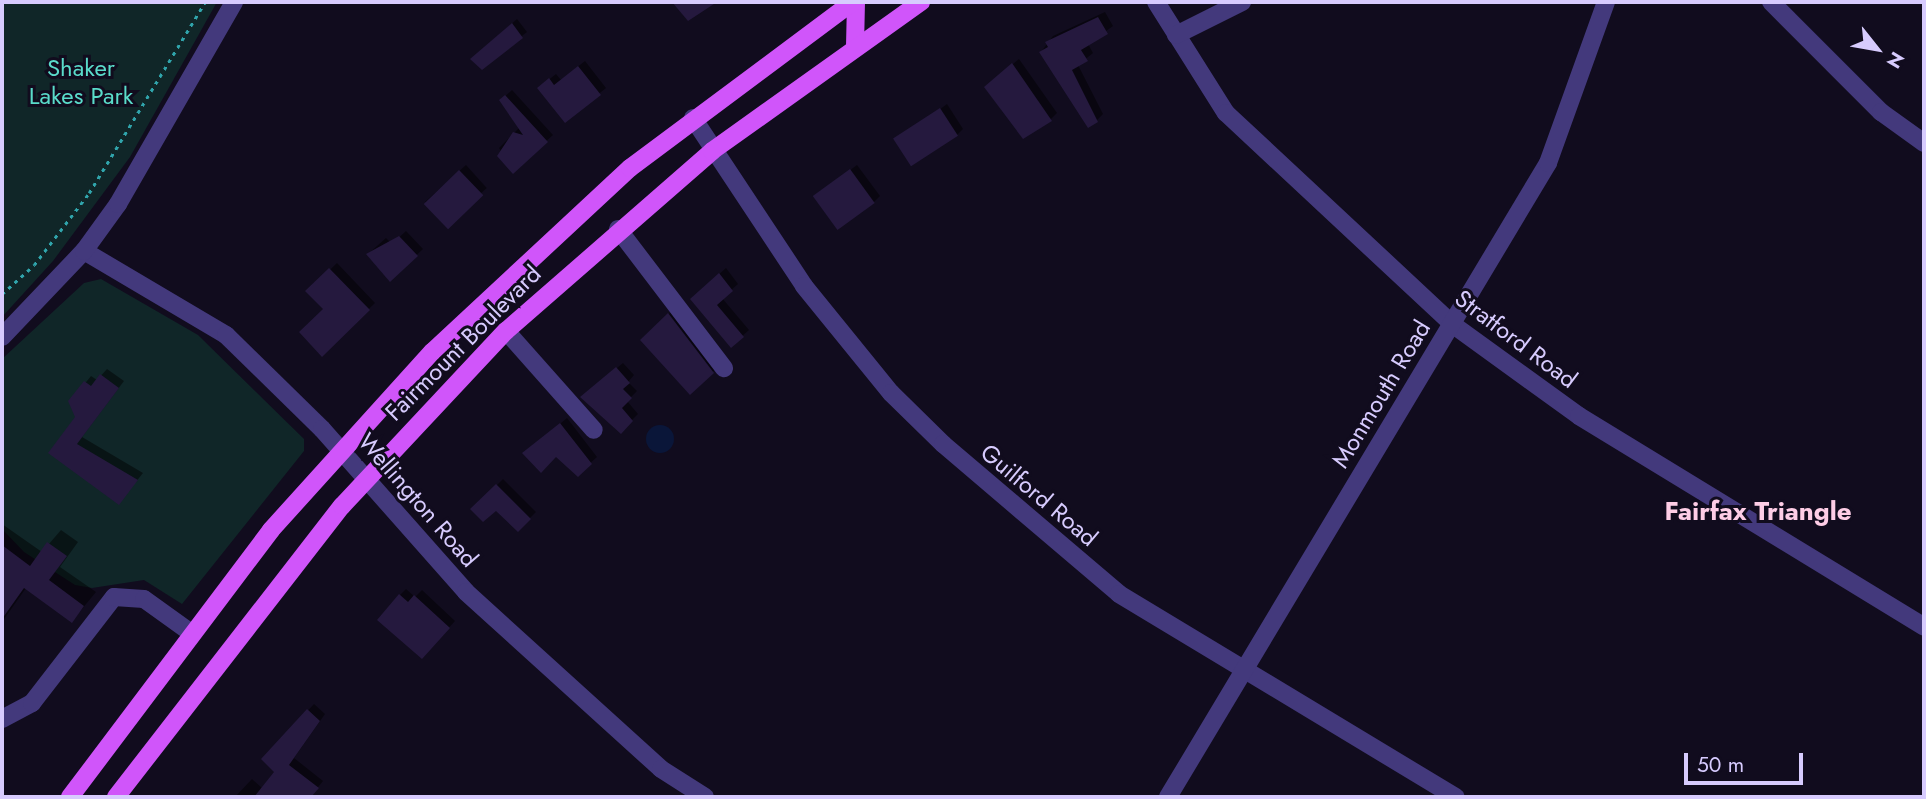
<!DOCTYPE html>
<style>
body{margin:0}
#map{position:relative;width:1926px;height:799px;overflow:hidden;background:#110c1e;font-family:Jost,sans-serif}
div>[style]{position:absolute}
[style*='--x']{left:calc(var(--x)*1px);top:calc(var(--y)*1px);width:calc(var(--w)*1px);rotate:calc(var(--a)*1deg)}
.green>*{inset:0;background:#102628}
.water>*{inset:0;background:#0a1639}
.round{border-radius:50%}
.shadow>*{inset:0;background:#0007;transform-origin:0 0}
.building>*{inset:0;background:#25193e;transform-origin:0 0}
.path>*{height:2.5px;margin-top:-1.25px;transform-origin:0;background:repeating-linear-gradient(90deg,#30a5ac 0 3.5px,transparent 0 8.5px)}
.minor>*{height:18px;margin:-9px;padding:0 9px;transform-origin:9px;border-radius:9px;background:#43397c}
.major>*{height:18px;margin:-9px;padding:0 9px;transform-origin:9px;border-radius:9px;background:#d055fa}
span{translate:-50% -50%;white-space:nowrap;text-align:center;line-height:1.15;-webkit-text-stroke:6px #110c1e;paint-order:stroke}
.park-label{font-size:24px;color:#5adbca}
.street-label{font-size:24px;color:#d7cbfe}
.neighbourhood-label{font-size:26px;color:#fecde6;font-weight:700}
.frame{position:absolute;inset:0;border:4px solid #d7cbfe;pointer-events:none}
.north{position:absolute;left:1842px;top:14px;width:70px;height:70px;-webkit-text-stroke:5px #110c1e;paint-order:stroke;rotate:121deg;font-size:19px;font-weight:700;line-height:28px;text-align:center;color:#d7cbfe}
.north::after{content:'';display:block;margin:auto;width:24px;height:32px;background:#d7cbfe;clip-path:polygon(50% 0,100% 100%,50% 72%,0 100%)}
.scale{position:absolute;left:1684px;top:753px;width:119px;height:32px;box-sizing:border-box;border:4px solid #d7cbfe;border-top:0;padding-left:9px;font-size:21px;line-height:24px;white-space:nowrap;color:#d7cbfe;-webkit-text-stroke:5px #110c1e;paint-order:stroke}
</style>
<div id="map">
<div class="green">
<i style="clip-path:polygon(2px 2px,217px 2px,130px 157px,53px 261px,2px 317px)"></i>
<i style="clip-path:polygon(101px 279px,198px 335px,304px 439px,304px 451px,182px 604px,144px 580px,92px 588px,75px 585px,24px 552px,2px 529px,2px 359px,84px 283px)"></i>
</div>
<div class="water">
<i class="round" style="left:646px;top:425px;width:28px;height:28px"></i>
</div>
<div class="shadow">
<i style="clip-path:polygon(1105px 12px,1113px 26px,1088px 44px,1093px 53px,1078px 65px,1103px 114px,1096px 121px,1041px 52px,1053px 36px)"></i>
<i style="clip-path:polygon(517px 19px,527px 32px,482px 67px,478px 54px)"></i>
<i style="clip-path:polygon(1019px 59px,1057px 113px,1051px 119px,993px 81px)"></i>
<i style="clip-path:polygon(585px 61px,606px 88px,565px 121px,546px 82px,556px 74px,561px 80px)"></i>
<i style="clip-path:polygon(512px 90px,553px 135px,513px 171px,499px 148px,520px 127px,501px 100px)"></i>
<i style="clip-path:polygon(947px 104px,963px 129px,957px 135px,904px 136px)"></i>
<i style="left:466px;top:165px;width:31px;height:55px;rotate:48deg"></i>
<i style="clip-path:polygon(857px 165px,880px 196px,874px 202px,822px 191px)"></i>
<i style="clip-path:polygon(406px 231px,423px 249px,391px 279px,368px 254px,386px 238px,392px 244px)"></i>
<i style="clip-path:polygon(337px 263px,375px 303px,322px 354px,325px 309px,308px 291px)"></i>
<i style="clip-path:polygon(726px 268px,738px 284px,722px 298px,749px 330px,731px 346px,698px 293px)"></i>
<i style="clip-path:polygon(675px 308px,719px 366px,690px 393px,642px 340px)"></i>
<i style="clip-path:polygon(623px 363px,634px 375px,628px 382px,637px 391px,627px 401px,638px 414px,621px 431px,589px 391px)"></i>
<i style="clip-path:polygon(107px 369px,124px 381px,82px 437px,143px 473px,119px 503px,51px 452px,77px 417px,70px 402px,91px 376px,97px 380px)"></i>
<i style="clip-path:polygon(567px 418px,597px 457px,578px 474px,556px 455px,525px 453px)"></i>
<i style="clip-path:polygon(503px 479px,536px 512px,518px 530px,497px 509px,473px 509px)"></i>
<i style="clip-path:polygon(2px 524px,42px 552px,61px 530px,78px 542px,60px 567px,96px 592px,72px 621px,26px 588px,2px 622px)"></i>
<i style="clip-path:polygon(406px 589px,415px 597px,422px 590px,455px 621px,422px 657px,400px 595px)"></i>
<i style="clip-path:polygon(314px 704px,325px 714px,294px 758px,323px 781px,310px 797px,298px 797px,282px 784px,270px 797px,235px 797px,252px 779px,263px 789px,277px 772px,263px 759px)"></i>
</div>
<div class="building">
<i style="clip-path:polygon(672px 2px,717px 2px,688px 21px)"></i>
<i style="clip-path:polygon(1098px 17px,1108px 34px,1081px 50px,1088px 61px,1072px 70px,1098px 122px,1088px 128px,1039px 52px,1048px 47px,1045px 42px)"></i>
<i style="clip-path:polygon(512px 23px,523px 38px,482px 70px,470px 59px)"></i>
<i style="clip-path:polygon(1012px 63px,1052px 121px,1023px 139px,984px 87px)"></i>
<i style="clip-path:polygon(578px 66px,601px 95px,565px 123px,537px 88px,549px 78px,554px 85px)"></i>
<i style="clip-path:polygon(505px 95px,548px 142px,513px 174px,497px 156px,513px 132px,523px 135px,499px 100px)"></i>
<i style="left:940px;top:108px;width:33px;height:56px;rotate:57deg"></i>
<i style="left:850px;top:169px;width:42px;height:46px;rotate:54deg"></i>
<i style="left:459px;top:170px;width:35px;height:49px;rotate:46deg"></i>
<i style="clip-path:polygon(399px 236px,418px 256px,390px 282px,366px 254px)"></i>
<i style="clip-path:polygon(329px 268px,370px 310px,322px 357px,299px 332px,323px 309px,305px 291px)"></i>
<i style="clip-path:polygon(719px 273px,733px 291px,717px 305px,744px 337px,731px 348px,690px 299px)"></i>
<i style="clip-path:polygon(668px 313px,714px 373px,690px 395px,640px 340px)"></i>
<i style="clip-path:polygon(616px 367px,630px 383px,623px 389px,632px 398px,622px 408px,633px 421px,621px 434px,580px 397px)"></i>
<i style="clip-path:polygon(100px 374px,119px 388px,77px 444px,138px 480px,119px 505px,48px 453px,75px 417px,68px 401px,84px 381px,91px 386px)"></i>
<i style="clip-path:polygon(560px 423px,592px 464px,578px 477px,556px 457px,541px 473px,522px 453px)"></i>
<i style="clip-path:polygon(496px 484px,531px 519px,518px 532px,496px 511px,483px 522px,470px 509px)"></i>
<i style="clip-path:polygon(47px 542px,67px 556px,49px 580px,84px 606px,72px 623px,24px 588px,2px 619px,2px 545px,30px 566px)"></i>
<i style="clip-path:polygon(399px 594px,408px 602px,414px 595px,450px 628px,422px 659px,377px 620px)"></i>
<i style="clip-path:polygon(307px 709px,320px 721px,289px 765px,319px 788px,311px 797px,254px 797px,274px 772px,261px 759px)"></i>
</div>
<div class="path">
<i style="--x:2;--y:294;--w:43;--a:-42.2"></i>
<i style="--x:34;--y:265;--w:91;--a:-52.6"></i>
<i style="--x:89;--y:193;--w:223;--a:-58.7"></i>
</div>
<div class="minor">
<i style="--x:1156;--y:2;--w:131;--a:57.8"></i>
<i style="--x:1226;--y:113;--w:309;--a:43"></i>
<i style="--x:1452;--y:324;--w:157;--a:35.9"></i>
<i style="--x:1579;--y:416;--w:404;--a:31.4"></i>
<i style="--x:1771;--y:2;--w:156;--a:45"></i>
<i style="--x:1881;--y:112;--w:53;--a:35.8"></i>
<i style="--x:1176;--y:35;--w:74;--a:-26.6"></i>
<i style="--x:693;--y:118;--w:201;--a:56.5"></i>
<i style="--x:804;--y:286;--w:138;--a:50.9"></i>
<i style="--x:891;--y:393;--w:73;--a:44.4"></i>
<i style="--x:943;--y:444;--w:231;--a:40.4"></i>
<i style="--x:1119;--y:594;--w:393;--a:31.1"></i>
<i style="--x:618;--y:229;--w:175;--a:52.7"></i>
<i style="--x:84;--y:251;--w:165;--a:30.6"></i>
<i style="--x:226;--y:335;--w:134;--a:44.4"></i>
<i style="--x:322;--y:429;--w:217;--a:48.5"></i>
<i style="--x:466;--y:592;--w:263;--a:42.2"></i>
<i style="--x:661;--y:769;--w:52;--a:32.5"></i>
<i style="--x:506;--y:331;--w:132;--a:48.4"></i>
<i style="--x:2;--y:337;--w:119;--a:-46.4"></i>
<i style="--x:84;--y:251;--w:58;--a:-54.1"></i>
<i style="--x:118;--y:204;--w:233;--a:-60.1"></i>
<i style="--x:2;--y:719;--w:34;--a:-28"></i>
<i style="--x:32;--y:703;--w:134;--a:-52.3"></i>
<i style="--x:114;--y:597;--w:30;--a:4"></i>
<i style="--x:144;--y:599;--w:57;--a:35.7"></i>
<i style="--x:1168;--y:797;--w:739;--a:-59.06"></i>
<i style="--x:1548;--y:163;--w:171;--a:-70.2"></i>
</div>
<div class="major">
<i style="--x:855;--y:46;--w:44;--a:-88.7"></i>
<i style="--x:70;--y:797;--w:334;--a:-53"></i>
<i style="--x:271;--y:530;--w:240;--a:-47.9"></i>
<i style="--x:432;--y:352;--w:270;--a:-42.9"></i>
<i style="--x:630;--y:168;--w:278;--a:-36.7"></i>
<i style="--x:116;--y:797;--w:368;--a:-52.2"></i>
<i style="--x:342;--y:506;--w:240;--a:-46.9"></i>
<i style="--x:506;--y:331;--w:274;--a:-41.1"></i>
<i style="--x:712;--y:151;--w:257;--a:-35.5"></i>
</div>
<div class="park-label">
<span style="left:81px;top:82px">Shaker<br>Lakes Park</span>
</div>
<div class="street-label">
<span style="left:1516px;top:339px;rotate:37deg">Stratford Road</span>
<span style="left:463px;top:343px;rotate:-45deg">Fairmount Boulevard</span>
<span style="left:1381px;top:394px;rotate:-59deg">Monmouth Road</span>
<span style="left:1039px;top:495px;rotate:40deg">Guilford Road</span>
<span style="left:418px;top:500px;rotate:49deg">Wellington Road</span>
</div>
<div class="neighbourhood-label">
<span style="left:1758px;top:512px">Fairfax Triangle</span>
</div>
<div class="frame"></div>
<div class="north">N</div>
<div class="scale">50 m</div>
</div>
